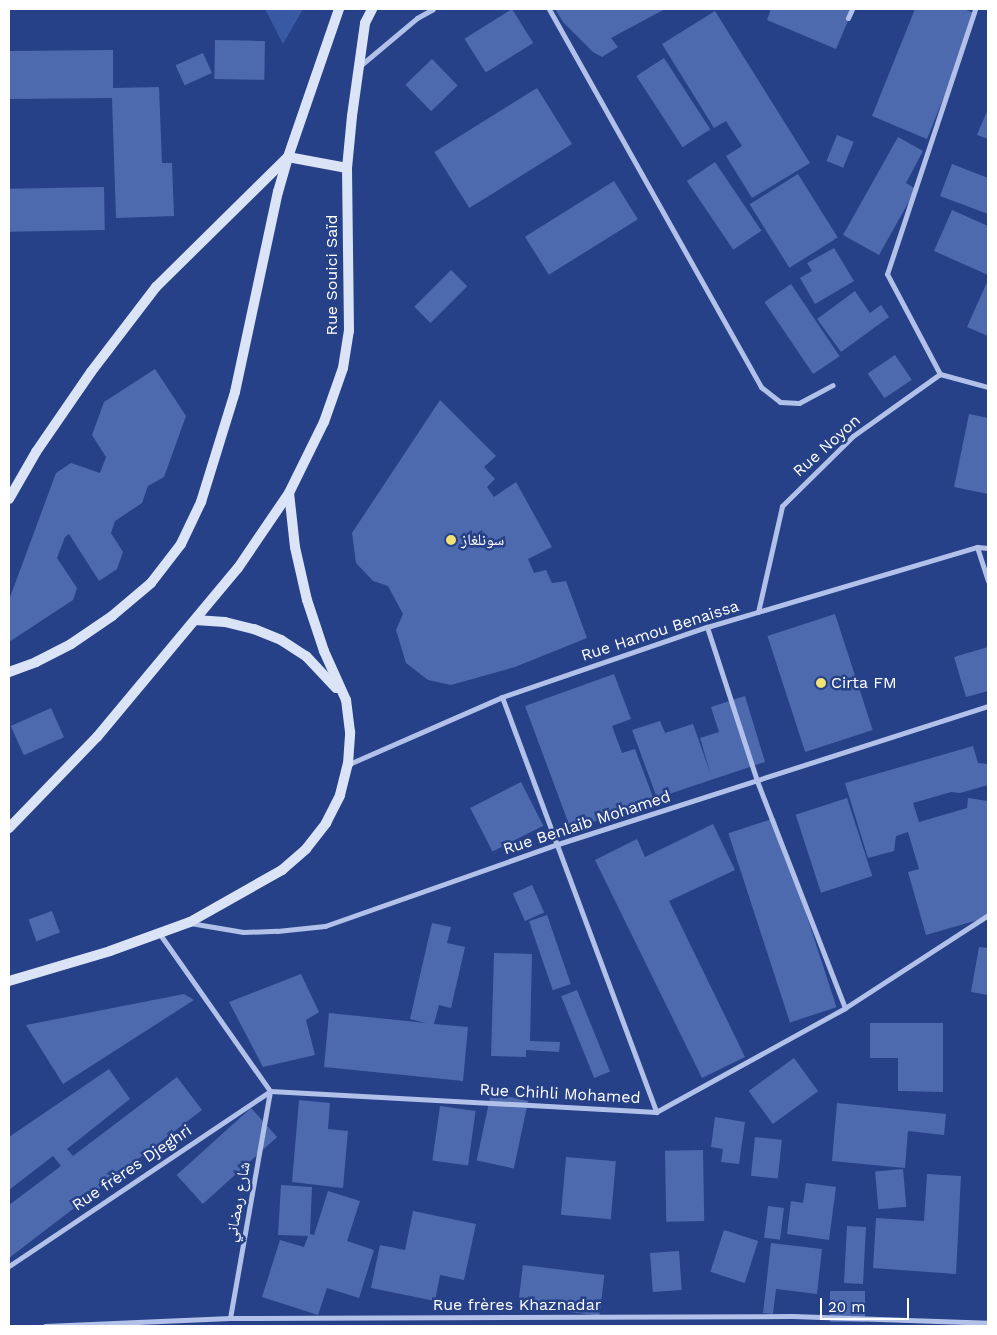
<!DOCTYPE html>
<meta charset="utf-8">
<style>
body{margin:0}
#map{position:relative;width:997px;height:1335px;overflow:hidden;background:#264187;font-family:"Work Sans","Noto Naskh Arabic",sans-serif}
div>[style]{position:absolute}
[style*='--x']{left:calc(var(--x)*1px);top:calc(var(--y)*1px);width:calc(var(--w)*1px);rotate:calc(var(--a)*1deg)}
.green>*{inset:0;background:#3a59a4}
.building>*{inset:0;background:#4e6aaf;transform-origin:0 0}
.street>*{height:5px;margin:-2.5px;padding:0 2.5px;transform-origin:2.5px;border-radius:2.5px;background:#b1c1e9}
.secondary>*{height:10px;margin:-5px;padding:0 5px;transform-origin:5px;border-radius:5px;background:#dbe3f7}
.dots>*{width:14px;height:14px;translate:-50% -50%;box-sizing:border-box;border:2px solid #264187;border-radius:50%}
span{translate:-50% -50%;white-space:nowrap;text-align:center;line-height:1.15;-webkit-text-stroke:5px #264187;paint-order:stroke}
.street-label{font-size:16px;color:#fff}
.poi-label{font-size:16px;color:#fff}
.left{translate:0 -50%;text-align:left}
.frame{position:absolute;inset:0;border:10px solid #fff;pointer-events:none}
.scale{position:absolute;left:820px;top:1298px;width:89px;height:22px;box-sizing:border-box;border:2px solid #fff;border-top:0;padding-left:6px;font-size:15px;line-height:18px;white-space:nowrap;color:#fff;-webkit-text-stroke:4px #264187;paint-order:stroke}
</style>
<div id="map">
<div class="green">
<i style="clip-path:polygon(265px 9px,303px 9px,283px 44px)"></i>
</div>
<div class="building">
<i style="left:512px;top:9px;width:40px;height:56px;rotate:58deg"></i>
<i style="clip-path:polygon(555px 9px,665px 9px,611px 38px,618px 47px,602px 57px,593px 52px,563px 22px)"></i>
<i style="clip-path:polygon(771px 9px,853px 9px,836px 49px,767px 20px)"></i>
<i style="clip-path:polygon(915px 9px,963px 9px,977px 14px,927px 139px,872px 116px)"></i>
<i style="clip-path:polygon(715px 11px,810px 163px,752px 198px,726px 156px,742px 146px,726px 121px,714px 128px,662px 44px)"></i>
<i style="left:215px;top:40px;width:50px;height:39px;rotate:1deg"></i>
<i style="clip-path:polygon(113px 50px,113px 88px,159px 87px,162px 163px,172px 163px,174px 216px,116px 218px,112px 98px,9px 99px,9px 51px)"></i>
<i style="left:203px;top:53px;width:22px;height:30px;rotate:66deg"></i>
<i style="left:664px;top:58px;width:85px;height:33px;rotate:57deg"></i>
<i style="left:432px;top:59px;width:37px;height:37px;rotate:46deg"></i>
<i style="left:537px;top:88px;width:66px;height:121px;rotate:58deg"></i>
<i style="clip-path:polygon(988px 109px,988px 139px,977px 135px)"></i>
<i style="left:837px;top:135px;width:18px;height:28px;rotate:22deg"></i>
<i style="clip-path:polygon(898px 137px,923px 151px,906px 183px,916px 189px,879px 255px,843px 235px)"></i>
<i style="left:715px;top:162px;width:83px;height:34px;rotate:56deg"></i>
<i style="clip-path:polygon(952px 164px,988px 178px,988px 214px,940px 196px)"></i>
<i style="left:798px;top:174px;width:75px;height:57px;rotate:58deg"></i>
<i style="left:614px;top:181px;width:45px;height:105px;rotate:58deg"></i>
<i style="left:104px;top:187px;width:43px;height:95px;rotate:89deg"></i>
<i style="clip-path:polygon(952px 210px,988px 226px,988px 275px,934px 251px)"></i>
<i style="clip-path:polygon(834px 248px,854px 281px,815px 304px,800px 278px,812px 271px,807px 263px)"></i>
<i style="left:451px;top:270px;width:23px;height:52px;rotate:45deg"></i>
<i style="clip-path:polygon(988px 280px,988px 336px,967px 327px)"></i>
<i style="left:791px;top:284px;width:87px;height:32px;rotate:56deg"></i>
<i style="clip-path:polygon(855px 291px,870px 313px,881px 305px,889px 317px,841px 352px,817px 319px)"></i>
<i style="left:895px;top:355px;width:30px;height:33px;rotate:56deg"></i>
<i style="clip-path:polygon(155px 369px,186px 416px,164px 477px,148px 486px,142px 503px,115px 521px,111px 533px,123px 552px,117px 569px,99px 581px,69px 534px,65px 537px,57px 558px,77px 588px,73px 600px,9px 642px,9px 600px,56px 473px,71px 463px,100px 473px,106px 457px,92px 435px,104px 402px)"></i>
<i style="clip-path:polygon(440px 400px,496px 456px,484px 467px,495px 479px,487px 487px,494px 497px,516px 482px,552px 547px,528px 559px,534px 573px,546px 570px,552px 583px,566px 581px,587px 638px,515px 667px,451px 685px,428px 680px,406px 663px,396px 630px,403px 614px,388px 586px,373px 581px,356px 563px,352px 533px)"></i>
<i style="clip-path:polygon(969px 414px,988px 418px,988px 494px,954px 487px)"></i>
<i style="left:835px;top:614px;width:122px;height:71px;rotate:72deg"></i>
<i style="clip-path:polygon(988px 647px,988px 691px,966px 697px,954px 657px)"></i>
<i style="clip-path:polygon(614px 674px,631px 719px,612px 726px,622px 753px,635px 749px,654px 800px,571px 830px,525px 706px)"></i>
<i style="clip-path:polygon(745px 696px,765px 762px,657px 798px,632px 730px,660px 721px,665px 733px,693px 724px,711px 775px,700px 738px,719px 732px,711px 707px)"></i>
<i style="left:51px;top:708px;width:32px;height:44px;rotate:66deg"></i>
<i style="clip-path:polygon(973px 746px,978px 763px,988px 764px,988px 785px,960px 793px,951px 792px,913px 803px,919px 822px,967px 808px,968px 798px,988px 801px,988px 917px,926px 935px,908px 872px,919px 869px,908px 832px,896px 836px,894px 851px,868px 858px,845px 783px)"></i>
<i style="left:521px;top:782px;width:49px;height:57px;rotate:63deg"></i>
<i style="left:847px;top:798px;width:82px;height:54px;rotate:72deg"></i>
<i style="left:775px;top:818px;width:199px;height:49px;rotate:72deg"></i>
<i style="clip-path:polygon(713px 824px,735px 870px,669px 901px,745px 1057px,702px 1078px,595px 860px,637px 839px,645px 857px)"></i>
<i style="left:532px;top:885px;width:30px;height:21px;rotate:66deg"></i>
<i style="left:52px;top:911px;width:23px;height:25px;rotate:70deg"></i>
<i style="left:547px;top:915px;width:73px;height:19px;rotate:71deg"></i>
<i style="clip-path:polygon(432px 923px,451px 927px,447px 943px,465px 947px,451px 1008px,439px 1005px,434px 1024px,468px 1027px,463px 1081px,324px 1067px,329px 1013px,426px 1023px,410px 1019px)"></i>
<i style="clip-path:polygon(979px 947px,988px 948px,988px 995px,971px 992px)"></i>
<i style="clip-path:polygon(494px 953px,532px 954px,530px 1041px,560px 1042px,559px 1052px,526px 1050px,526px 1057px,491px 1056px)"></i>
<i style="clip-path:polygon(301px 974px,319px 1012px,306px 1020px,315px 1055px,263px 1067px,229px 1002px)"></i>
<i style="left:577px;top:990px;width:88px;height:17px;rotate:68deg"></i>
<i style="clip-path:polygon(184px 994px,194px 1000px,63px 1084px,26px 1025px)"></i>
<i style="clip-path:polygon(870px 1023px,943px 1023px,943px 1092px,898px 1091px,898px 1058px,870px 1058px)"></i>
<i style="left:794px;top:1058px;width:41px;height:56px;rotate:54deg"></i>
<i style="clip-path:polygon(109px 1069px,130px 1099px,67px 1149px,73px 1156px,177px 1077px,202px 1110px,9px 1258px,9px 1205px,61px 1166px,53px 1156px,9px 1190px,9px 1137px)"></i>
<i style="left:491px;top:1093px;width:38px;height:69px;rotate:12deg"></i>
<i style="clip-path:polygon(299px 1100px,330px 1103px,328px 1129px,348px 1131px,343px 1188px,292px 1182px)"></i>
<i style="clip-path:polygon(837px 1103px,946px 1114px,944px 1135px,908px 1131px,905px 1168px,832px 1161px)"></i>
<i style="left:440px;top:1106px;width:36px;height:55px;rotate:8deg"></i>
<i style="left:251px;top:1108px;width:39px;height:100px;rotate:48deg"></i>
<i style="clip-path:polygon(715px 1117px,745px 1122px,739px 1164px,721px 1162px,723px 1149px,711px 1147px)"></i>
<i style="left:755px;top:1137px;width:27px;height:39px;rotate:6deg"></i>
<i style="left:703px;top:1150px;width:71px;height:38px;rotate:89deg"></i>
<i style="left:566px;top:1157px;width:50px;height:58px;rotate:5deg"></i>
<i style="left:903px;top:1169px;width:38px;height:28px;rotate:85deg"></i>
<i style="clip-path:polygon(927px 1174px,961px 1176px,956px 1274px,873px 1268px,876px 1218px,924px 1221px)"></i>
<i style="clip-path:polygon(806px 1183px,836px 1187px,829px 1240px,787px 1234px,791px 1201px,803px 1203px)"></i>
<i style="clip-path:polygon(281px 1185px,312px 1187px,310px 1234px,314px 1235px,328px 1191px,360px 1201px,347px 1241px,374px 1250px,359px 1298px,327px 1288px,318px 1315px,262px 1297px,280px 1240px,304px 1247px,308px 1236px,278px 1235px)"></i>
<i style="left:768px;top:1206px;width:16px;height:32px;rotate:7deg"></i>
<i style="clip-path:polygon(413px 1211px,476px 1224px,464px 1280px,440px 1275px,435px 1301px,371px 1288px,380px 1245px,405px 1250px)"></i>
<i style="left:847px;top:1226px;width:19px;height:57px;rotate:3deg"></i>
<i style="left:724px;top:1230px;width:36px;height:44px;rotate:18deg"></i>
<i style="clip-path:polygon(771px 1243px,822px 1249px,817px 1294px,776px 1289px,773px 1314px,763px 1313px)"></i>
<i style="left:679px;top:1251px;width:39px;height:29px;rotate:86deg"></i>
<i style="left:523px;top:1265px;width:82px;height:41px;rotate:7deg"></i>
<i style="left:830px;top:1291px;width:35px;height:31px"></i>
</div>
<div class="street">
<i style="--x:549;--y:9;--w:433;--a:60.7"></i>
<i style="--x:761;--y:387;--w:24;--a:38"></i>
<i style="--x:780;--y:402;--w:19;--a:3"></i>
<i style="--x:799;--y:403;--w:38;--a:-28"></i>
<i style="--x:848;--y:18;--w:10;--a:-66"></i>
<i style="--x:361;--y:65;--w:73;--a:-40"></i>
<i style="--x:417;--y:18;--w:18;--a:-29"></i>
<i style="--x:940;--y:374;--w:113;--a:-117.9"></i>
<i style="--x:887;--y:274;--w:279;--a:-71.6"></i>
<i style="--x:940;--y:374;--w:50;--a:15.2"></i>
<i style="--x:977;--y:547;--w:36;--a:72"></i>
<i style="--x:758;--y:612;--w:109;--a:-77.2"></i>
<i style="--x:782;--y:506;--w:100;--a:-44.6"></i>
<i style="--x:853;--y:436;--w:107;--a:-35.5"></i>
<i style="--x:707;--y:627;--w:162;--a:72"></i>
<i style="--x:757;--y:781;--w:243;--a:68.8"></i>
<i style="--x:502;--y:697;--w:443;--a:69.6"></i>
<i style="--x:349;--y:764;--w:167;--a:-23.6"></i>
<i style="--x:502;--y:697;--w:217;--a:-18.9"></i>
<i style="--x:707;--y:627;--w:282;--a:-16.5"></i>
<i style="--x:977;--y:547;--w:11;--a:5"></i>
<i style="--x:190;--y:923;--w:54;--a:9.6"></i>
<i style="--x:243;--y:932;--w:34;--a:-2"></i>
<i style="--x:277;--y:931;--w:48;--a:-5.9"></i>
<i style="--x:325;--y:926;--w:247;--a:-19.4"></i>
<i style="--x:558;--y:844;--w:452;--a:-17.8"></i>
<i style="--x:159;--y:933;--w:193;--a:54.9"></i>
<i style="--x:270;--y:1091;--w:387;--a:3.1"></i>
<i style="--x:656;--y:1112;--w:216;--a:-28.8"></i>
<i style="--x:845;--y:1008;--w:171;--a:-33"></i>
<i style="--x:9;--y:1266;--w:314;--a:-33.8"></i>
<i style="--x:230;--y:1318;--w:230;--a:-80"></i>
<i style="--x:45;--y:1326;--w:185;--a:-2.5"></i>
<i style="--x:230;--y:1318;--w:562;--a:-0.2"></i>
<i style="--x:792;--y:1316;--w:196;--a:2"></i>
</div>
<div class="secondary">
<i style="--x:9;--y:499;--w:54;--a:-60.1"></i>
<i style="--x:36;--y:452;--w:97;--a:-55.5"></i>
<i style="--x:91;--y:372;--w:107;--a:-52.6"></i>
<i style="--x:156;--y:287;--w:185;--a:-44.6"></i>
<i style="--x:288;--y:157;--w:60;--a:10.6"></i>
<i style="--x:195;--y:620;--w:30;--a:4"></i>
<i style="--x:225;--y:622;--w:30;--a:14"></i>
<i style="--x:254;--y:629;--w:29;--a:22"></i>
<i style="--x:281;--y:640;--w:30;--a:33"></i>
<i style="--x:306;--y:656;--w:44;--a:46.8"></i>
<i style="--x:9;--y:672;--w:29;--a:-20"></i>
<i style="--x:36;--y:662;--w:39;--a:-27"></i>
<i style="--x:71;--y:644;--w:50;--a:-34.3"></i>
<i style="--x:112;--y:616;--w:51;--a:-40.2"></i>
<i style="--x:151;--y:583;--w:49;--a:-52.4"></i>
<i style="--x:181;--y:544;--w:47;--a:-64.5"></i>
<i style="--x:201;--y:502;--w:115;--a:-72.8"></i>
<i style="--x:235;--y:392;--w:205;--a:-77.9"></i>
<i style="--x:278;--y:192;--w:36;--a:-74"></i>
<i style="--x:288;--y:157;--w:157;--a:-71"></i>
<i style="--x:9;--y:828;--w:127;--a:-46"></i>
<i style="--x:97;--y:737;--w:220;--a:-50.2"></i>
<i style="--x:238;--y:568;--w:91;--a:-55.8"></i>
<i style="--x:289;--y:493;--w:79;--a:-63.8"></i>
<i style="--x:324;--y:422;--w:57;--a:-70.6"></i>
<i style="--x:343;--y:368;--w:37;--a:-81"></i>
<i style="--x:349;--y:331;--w:163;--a:-90.7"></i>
<i style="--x:347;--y:168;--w:52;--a:-84.5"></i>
<i style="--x:352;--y:116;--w:94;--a:-82"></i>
<i style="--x:365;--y:23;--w:16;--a:-63"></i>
<i style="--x:9;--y:981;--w:105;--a:-16.5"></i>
<i style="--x:110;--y:951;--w:85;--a:-19.9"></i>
<i style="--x:190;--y:922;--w:106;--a:-29.5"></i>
<i style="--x:282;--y:870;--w:32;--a:-41"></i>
<i style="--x:306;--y:849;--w:33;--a:-52"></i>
<i style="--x:326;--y:823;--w:31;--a:-63"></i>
<i style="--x:340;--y:795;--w:32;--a:-76"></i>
<i style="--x:348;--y:764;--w:32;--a:-86"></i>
<i style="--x:350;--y:732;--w:32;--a:-97"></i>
<i style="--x:346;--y:700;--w:54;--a:-114.2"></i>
<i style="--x:324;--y:651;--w:54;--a:-108.4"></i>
<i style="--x:307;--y:600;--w:54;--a:-102.8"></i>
<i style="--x:295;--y:547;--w:54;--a:-96.3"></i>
</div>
<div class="dots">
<i style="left:451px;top:540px;background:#f2e276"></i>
<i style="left:821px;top:683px;background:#f2e276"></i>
</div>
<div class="street-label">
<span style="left:332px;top:275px;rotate:-90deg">Rue Souici Saïd</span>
<span style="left:827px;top:446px;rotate:-42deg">Rue Noyon</span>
<span style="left:660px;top:631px;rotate:-18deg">Rue Hamou Benaissa</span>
<span style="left:587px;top:823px;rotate:-18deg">Rue Benlaib Mohamed</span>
<span style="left:560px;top:1094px;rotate:3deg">Rue Chihli Mohamed</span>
<span style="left:132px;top:1168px;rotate:-34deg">Rue frères Djeghri</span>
<span style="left:238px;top:1202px;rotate:-80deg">شارع رمضاني</span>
<span style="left:517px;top:1305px">Rue frères Khaznadar</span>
</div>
<div class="poi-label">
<span class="left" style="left:461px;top:540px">سونلغاز</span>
<span class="left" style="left:831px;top:683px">Cirta FM</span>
</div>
<div class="frame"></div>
<div class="scale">20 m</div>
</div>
